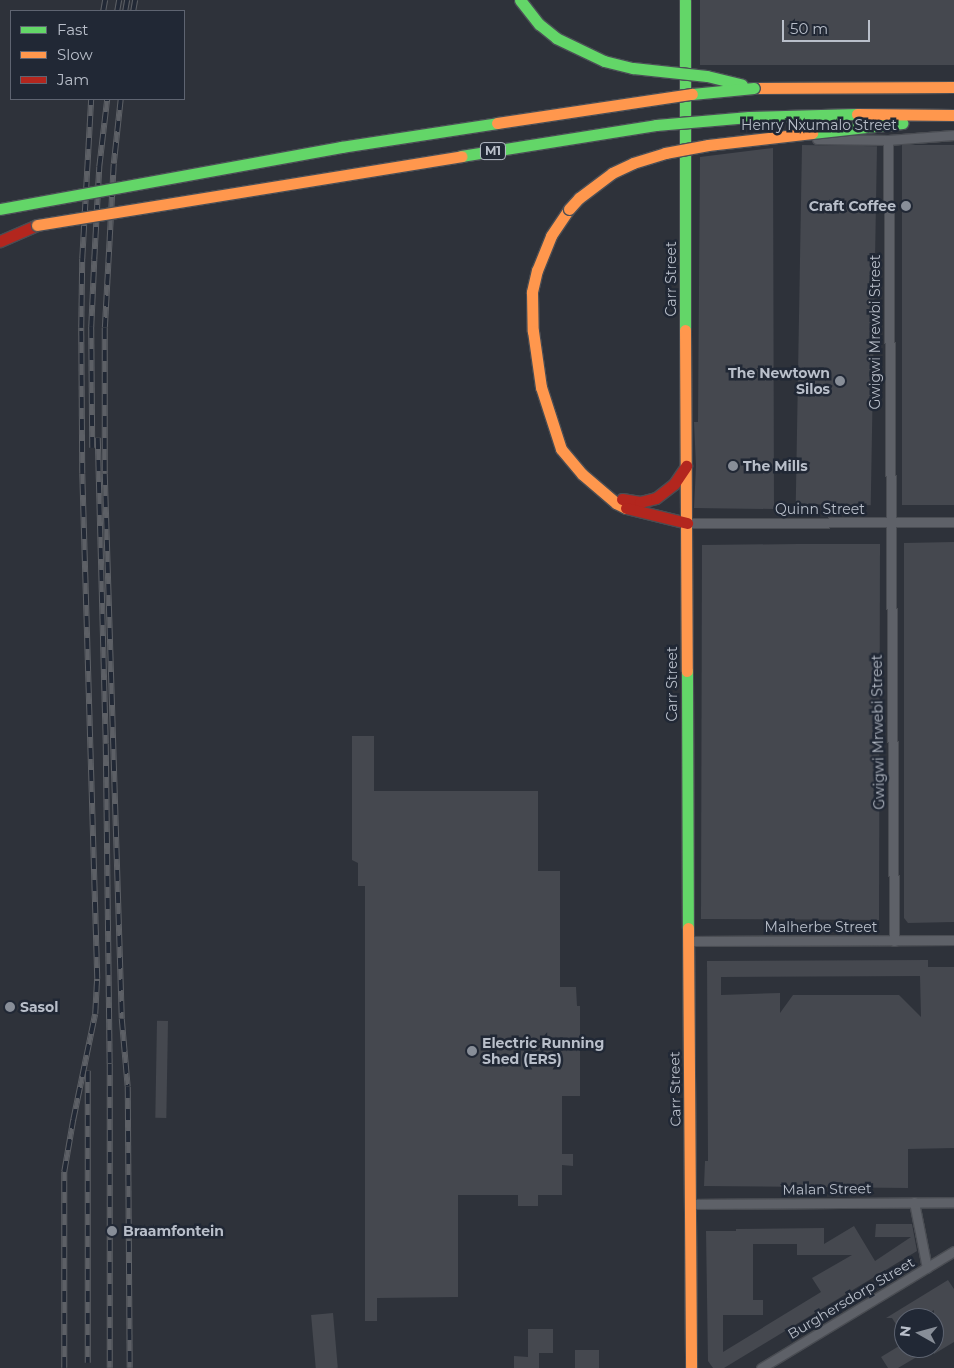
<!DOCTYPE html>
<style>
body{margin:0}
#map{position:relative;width:954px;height:1368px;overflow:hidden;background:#2e323a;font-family:Montserrat,sans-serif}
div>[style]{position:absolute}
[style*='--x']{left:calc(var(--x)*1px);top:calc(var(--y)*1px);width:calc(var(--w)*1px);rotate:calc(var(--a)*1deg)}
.building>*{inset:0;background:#45484f;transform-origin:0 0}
.roads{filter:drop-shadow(1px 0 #4a4d53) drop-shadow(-1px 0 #4a4d53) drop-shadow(0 1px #4a4d53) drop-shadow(0 -1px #4a4d53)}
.street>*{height:9px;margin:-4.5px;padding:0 4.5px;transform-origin:4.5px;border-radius:4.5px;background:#5e6168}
.fast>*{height:11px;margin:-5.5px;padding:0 5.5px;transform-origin:5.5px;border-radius:5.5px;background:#63d668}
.slow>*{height:11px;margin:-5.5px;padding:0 5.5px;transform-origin:5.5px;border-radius:5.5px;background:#ff974d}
.jam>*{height:11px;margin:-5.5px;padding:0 5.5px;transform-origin:5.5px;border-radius:5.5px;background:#b3261e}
.rail>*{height:5.5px;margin-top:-2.75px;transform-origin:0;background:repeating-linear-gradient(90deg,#212835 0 11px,#5d6066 0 22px);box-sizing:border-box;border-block:1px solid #5d6066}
.bridges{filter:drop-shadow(1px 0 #4b4f56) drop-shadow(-1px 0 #4b4f56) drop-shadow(0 1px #4b4f56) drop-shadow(0 -1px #4b4f56)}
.fast-bridge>*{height:11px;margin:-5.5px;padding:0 5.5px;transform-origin:5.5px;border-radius:5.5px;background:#63d668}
.slow-bridge>*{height:11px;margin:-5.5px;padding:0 5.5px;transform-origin:5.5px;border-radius:5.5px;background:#ff974d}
.dots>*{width:14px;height:14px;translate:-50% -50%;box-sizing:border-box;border:2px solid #212835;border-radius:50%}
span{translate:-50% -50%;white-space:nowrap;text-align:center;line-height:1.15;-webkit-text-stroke:5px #212835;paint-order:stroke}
.shield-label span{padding:1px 4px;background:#212835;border:1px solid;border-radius:4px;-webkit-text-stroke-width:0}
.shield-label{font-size:12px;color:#b9bfca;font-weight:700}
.street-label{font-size:14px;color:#b9bfca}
.poi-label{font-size:14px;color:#b9bfca;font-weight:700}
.right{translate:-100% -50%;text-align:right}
.left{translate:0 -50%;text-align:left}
.legend{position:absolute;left:10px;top:10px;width:175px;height:90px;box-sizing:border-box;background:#212835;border:1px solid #5e6471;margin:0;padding:6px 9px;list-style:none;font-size:15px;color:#b9bfca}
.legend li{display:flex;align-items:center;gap:10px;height:25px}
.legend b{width:25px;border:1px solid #5e6471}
.north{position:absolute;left:894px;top:1308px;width:50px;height:50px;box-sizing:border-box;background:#212835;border:1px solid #5e6471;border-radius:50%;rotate:277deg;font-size:14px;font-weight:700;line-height:20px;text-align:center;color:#b9bfca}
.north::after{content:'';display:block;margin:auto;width:18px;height:22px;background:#888e98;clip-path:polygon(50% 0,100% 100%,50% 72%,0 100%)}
.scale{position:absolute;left:782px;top:20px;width:88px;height:22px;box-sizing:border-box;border:2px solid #b9bfca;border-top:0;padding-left:6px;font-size:15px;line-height:18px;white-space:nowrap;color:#b9bfca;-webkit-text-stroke:4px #212835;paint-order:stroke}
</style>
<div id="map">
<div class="building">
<i style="left:700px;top:0;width:254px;height:65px"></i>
<i style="left:802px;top:145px;width:75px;height:359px;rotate:1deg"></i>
<i style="left:902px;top:145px;width:52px;height:360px"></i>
<i style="clip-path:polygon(773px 148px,774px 509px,694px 508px,696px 466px,694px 422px,698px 422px,700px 157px)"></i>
<i style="clip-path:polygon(954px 542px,954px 922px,908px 923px,904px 918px,904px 543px)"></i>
<i style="clip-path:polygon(799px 544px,880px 544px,879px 920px,701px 919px,702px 545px)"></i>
<i style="clip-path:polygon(352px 736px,374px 736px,374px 791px,538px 791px,538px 871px,560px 871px,560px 987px,576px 987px,577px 1006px,580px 1006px,580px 1096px,562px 1096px,562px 1154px,573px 1154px,573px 1166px,562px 1165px,562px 1195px,538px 1195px,538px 1206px,518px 1206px,518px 1195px,458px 1195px,458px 1297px,377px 1298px,377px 1321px,365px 1321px,365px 886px,358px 886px,358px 863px,352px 860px)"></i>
<i style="clip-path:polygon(evenodd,928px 960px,928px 967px,954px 967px,954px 1148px,908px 1149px,908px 1188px,704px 1186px,705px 1161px,708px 1161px,707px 961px,928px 960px,920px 976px,921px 1017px,899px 995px,793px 995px,780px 1013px,780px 993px,721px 995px,721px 977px,920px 976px)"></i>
<i style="left:168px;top:1021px;width:97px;height:11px;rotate:91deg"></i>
<i style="clip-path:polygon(evenodd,876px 1224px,912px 1224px,917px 1251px,724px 1368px,713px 1368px,708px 1361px,706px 1231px,736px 1231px,736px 1229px,824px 1228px,824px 1244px,854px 1226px,875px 1261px,911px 1237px,875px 1237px,876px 1224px,753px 1244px,797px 1244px,797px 1255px,852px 1255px,812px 1278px,821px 1292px,723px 1352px,723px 1315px,763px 1315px,763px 1300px,753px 1300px,753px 1244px)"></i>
<i style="clip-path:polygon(948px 1280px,954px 1289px,954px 1342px,934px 1354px,934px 1310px,921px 1318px,904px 1318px,904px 1337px,892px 1318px,886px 1318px)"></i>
<i style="left:333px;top:1313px;width:55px;height:22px;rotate:85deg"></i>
<i style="clip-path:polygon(528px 1329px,553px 1329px,553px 1353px,539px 1353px,539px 1368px,514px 1368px,514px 1356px,528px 1357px)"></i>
<i style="clip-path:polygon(904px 1343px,904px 1348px,932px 1348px,898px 1368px,888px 1368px,881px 1357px)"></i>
<i style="left:575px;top:1350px;width:24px;height:18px"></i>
</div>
<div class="roads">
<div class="street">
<i style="--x:817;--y:139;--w:71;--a:0.8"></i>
<i style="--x:888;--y:140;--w:66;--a:-4.3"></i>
<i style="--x:888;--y:140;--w:801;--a:89.57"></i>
<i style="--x:687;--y:523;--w:267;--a:-0.2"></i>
<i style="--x:689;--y:941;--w:265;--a:-0.2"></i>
<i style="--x:914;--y:1202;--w:67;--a:78.9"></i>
<i style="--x:691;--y:1204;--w:263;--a:-0.4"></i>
<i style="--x:761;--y:1368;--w:226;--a:-31.2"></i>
</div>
<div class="fast">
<i style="--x:685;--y:0;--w:330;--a:90"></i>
<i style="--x:687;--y:671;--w:257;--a:89.8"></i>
</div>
<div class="slow">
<i style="--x:754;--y:88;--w:200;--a:-0.3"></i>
<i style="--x:569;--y:209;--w:32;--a:124"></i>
<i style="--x:551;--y:236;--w:37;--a:112"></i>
<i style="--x:537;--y:270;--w:23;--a:103"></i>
<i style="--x:532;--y:292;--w:39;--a:89"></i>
<i style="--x:533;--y:331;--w:57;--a:81.9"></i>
<i style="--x:541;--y:387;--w:65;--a:72.1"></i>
<i style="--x:561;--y:449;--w:33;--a:50"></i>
<i style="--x:582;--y:474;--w:45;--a:40.5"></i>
<i style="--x:616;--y:503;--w:11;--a:27"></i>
<i style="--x:685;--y:330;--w:341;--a:89.7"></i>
<i style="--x:688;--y:928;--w:440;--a:89.6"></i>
</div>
<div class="jam">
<i style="--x:0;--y:241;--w:40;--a:-23.4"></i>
<i style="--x:622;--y:499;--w:18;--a:9"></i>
<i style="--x:640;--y:502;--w:16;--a:-14"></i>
<i style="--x:656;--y:498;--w:23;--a:-38"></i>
<i style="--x:674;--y:484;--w:22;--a:-56"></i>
<i style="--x:626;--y:508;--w:63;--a:13.8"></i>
</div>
</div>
<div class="rail">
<i style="--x:103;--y:11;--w:11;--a:-80"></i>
<i style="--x:117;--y:11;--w:11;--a:-80"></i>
<i style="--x:125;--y:11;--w:11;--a:-80"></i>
<i style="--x:133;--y:11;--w:11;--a:-80"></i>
<i style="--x:121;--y:99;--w:65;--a:96.1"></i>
<i style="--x:114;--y:164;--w:164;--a:93.1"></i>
<i style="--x:105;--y:328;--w:146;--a:90"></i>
<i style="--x:105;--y:474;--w:545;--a:88.21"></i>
<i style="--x:122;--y:1019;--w:68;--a:85"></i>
<i style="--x:128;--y:1087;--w:281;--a:89.6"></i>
<i style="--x:98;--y:438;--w:306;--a:88.5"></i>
<i style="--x:106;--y:744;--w:320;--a:89.3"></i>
<i style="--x:110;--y:1064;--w:304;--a:90"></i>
<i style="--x:92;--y:448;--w:121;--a:-90.5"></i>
<i style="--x:91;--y:327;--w:67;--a:-87.4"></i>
<i style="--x:94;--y:260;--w:93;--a:-86.9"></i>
<i style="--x:99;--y:167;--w:68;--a:-83.3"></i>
<i style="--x:88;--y:1071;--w:292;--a:90"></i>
<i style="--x:64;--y:1368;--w:196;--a:-90"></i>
<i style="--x:64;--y:1172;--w:53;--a:-80.2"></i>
<i style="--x:73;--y:1120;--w:108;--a:-78.3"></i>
<i style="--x:95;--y:1014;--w:35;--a:-87"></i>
<i style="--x:97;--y:979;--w:505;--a:-91.7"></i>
<i style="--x:82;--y:474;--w:146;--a:-90.4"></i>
<i style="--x:81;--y:328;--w:69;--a:-89.2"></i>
<i style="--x:82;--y:259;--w:160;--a:-86.8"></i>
</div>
<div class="bridges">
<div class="fast-bridge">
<i style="--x:520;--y:0;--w:31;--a:52"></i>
<i style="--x:539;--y:24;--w:22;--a:39"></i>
<i style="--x:556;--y:38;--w:53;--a:25.6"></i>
<i style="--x:604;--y:61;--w:30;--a:14"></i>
<i style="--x:633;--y:68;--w:74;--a:6.2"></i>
<i style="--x:707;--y:76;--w:36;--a:14"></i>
<i style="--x:692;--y:94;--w:62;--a:-5.5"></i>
<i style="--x:812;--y:133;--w:91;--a:-6.3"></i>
<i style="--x:461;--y:156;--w:197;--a:-9"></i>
<i style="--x:656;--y:125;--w:93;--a:-4.9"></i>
<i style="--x:749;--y:117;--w:108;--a:-1.6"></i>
<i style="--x:0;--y:209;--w:347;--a:-10.3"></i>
<i style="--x:341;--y:147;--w:158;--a:-8.7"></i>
</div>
<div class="slow-bridge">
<i style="--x:857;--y:114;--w:97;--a:0.6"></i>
<i style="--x:497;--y:123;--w:197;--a:-8.5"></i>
<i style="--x:569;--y:209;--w:15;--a:-48"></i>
<i style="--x:579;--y:198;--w:41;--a:-37.1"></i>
<i style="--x:612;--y:173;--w:23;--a:-25"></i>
<i style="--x:633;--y:163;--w:34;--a:-17"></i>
<i style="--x:665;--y:153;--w:44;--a:-10.5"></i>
<i style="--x:708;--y:145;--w:105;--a:-6.6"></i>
<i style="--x:37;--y:225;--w:430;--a:-9.2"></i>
</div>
</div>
<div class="dots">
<i style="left:906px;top:206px;background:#888e98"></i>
<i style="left:840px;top:381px;background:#888e98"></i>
<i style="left:733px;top:466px;background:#888e98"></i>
<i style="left:10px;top:1007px;background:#888e98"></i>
<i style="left:472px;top:1051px;background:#888e98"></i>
<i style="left:112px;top:1231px;background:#888e98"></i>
</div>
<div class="shield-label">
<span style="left:493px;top:151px">M1</span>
</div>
<div class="street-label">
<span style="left:819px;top:125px">Henry Nxumalo Street</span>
<span style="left:671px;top:279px;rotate:-90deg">Carr Street</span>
<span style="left:875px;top:332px;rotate:-90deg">Gwigwi Mrewbi Street</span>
<span style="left:820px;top:509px">Quinn Street</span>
<span style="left:672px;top:684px;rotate:-90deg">Carr Street</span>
<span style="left:878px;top:732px;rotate:-91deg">Gwigwi Mrwebi Street</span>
<span style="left:821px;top:927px">Malherbe Street</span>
<span style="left:675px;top:1089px;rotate:-91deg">Carr Street</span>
<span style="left:827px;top:1189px;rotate:-1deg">Malan Street</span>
<span style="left:851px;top:1298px;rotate:-31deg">Burghersdorp Street</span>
</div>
<div class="poi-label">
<span class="right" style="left:896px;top:206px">Craft Coffee</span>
<span class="right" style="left:830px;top:381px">The Newtown<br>Silos</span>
<span class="left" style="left:743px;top:466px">The Mills</span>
<span class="left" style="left:20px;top:1007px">Sasol</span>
<span class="left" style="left:482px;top:1051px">Electric Running<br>Shed (ERS)</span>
<span class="left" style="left:123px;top:1231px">Braamfontein</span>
</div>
<ul class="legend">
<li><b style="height:6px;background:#63d668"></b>Fast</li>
<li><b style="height:6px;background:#ff974d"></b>Slow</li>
<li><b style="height:6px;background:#b3261e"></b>Jam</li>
</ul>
<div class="north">N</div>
<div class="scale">50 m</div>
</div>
